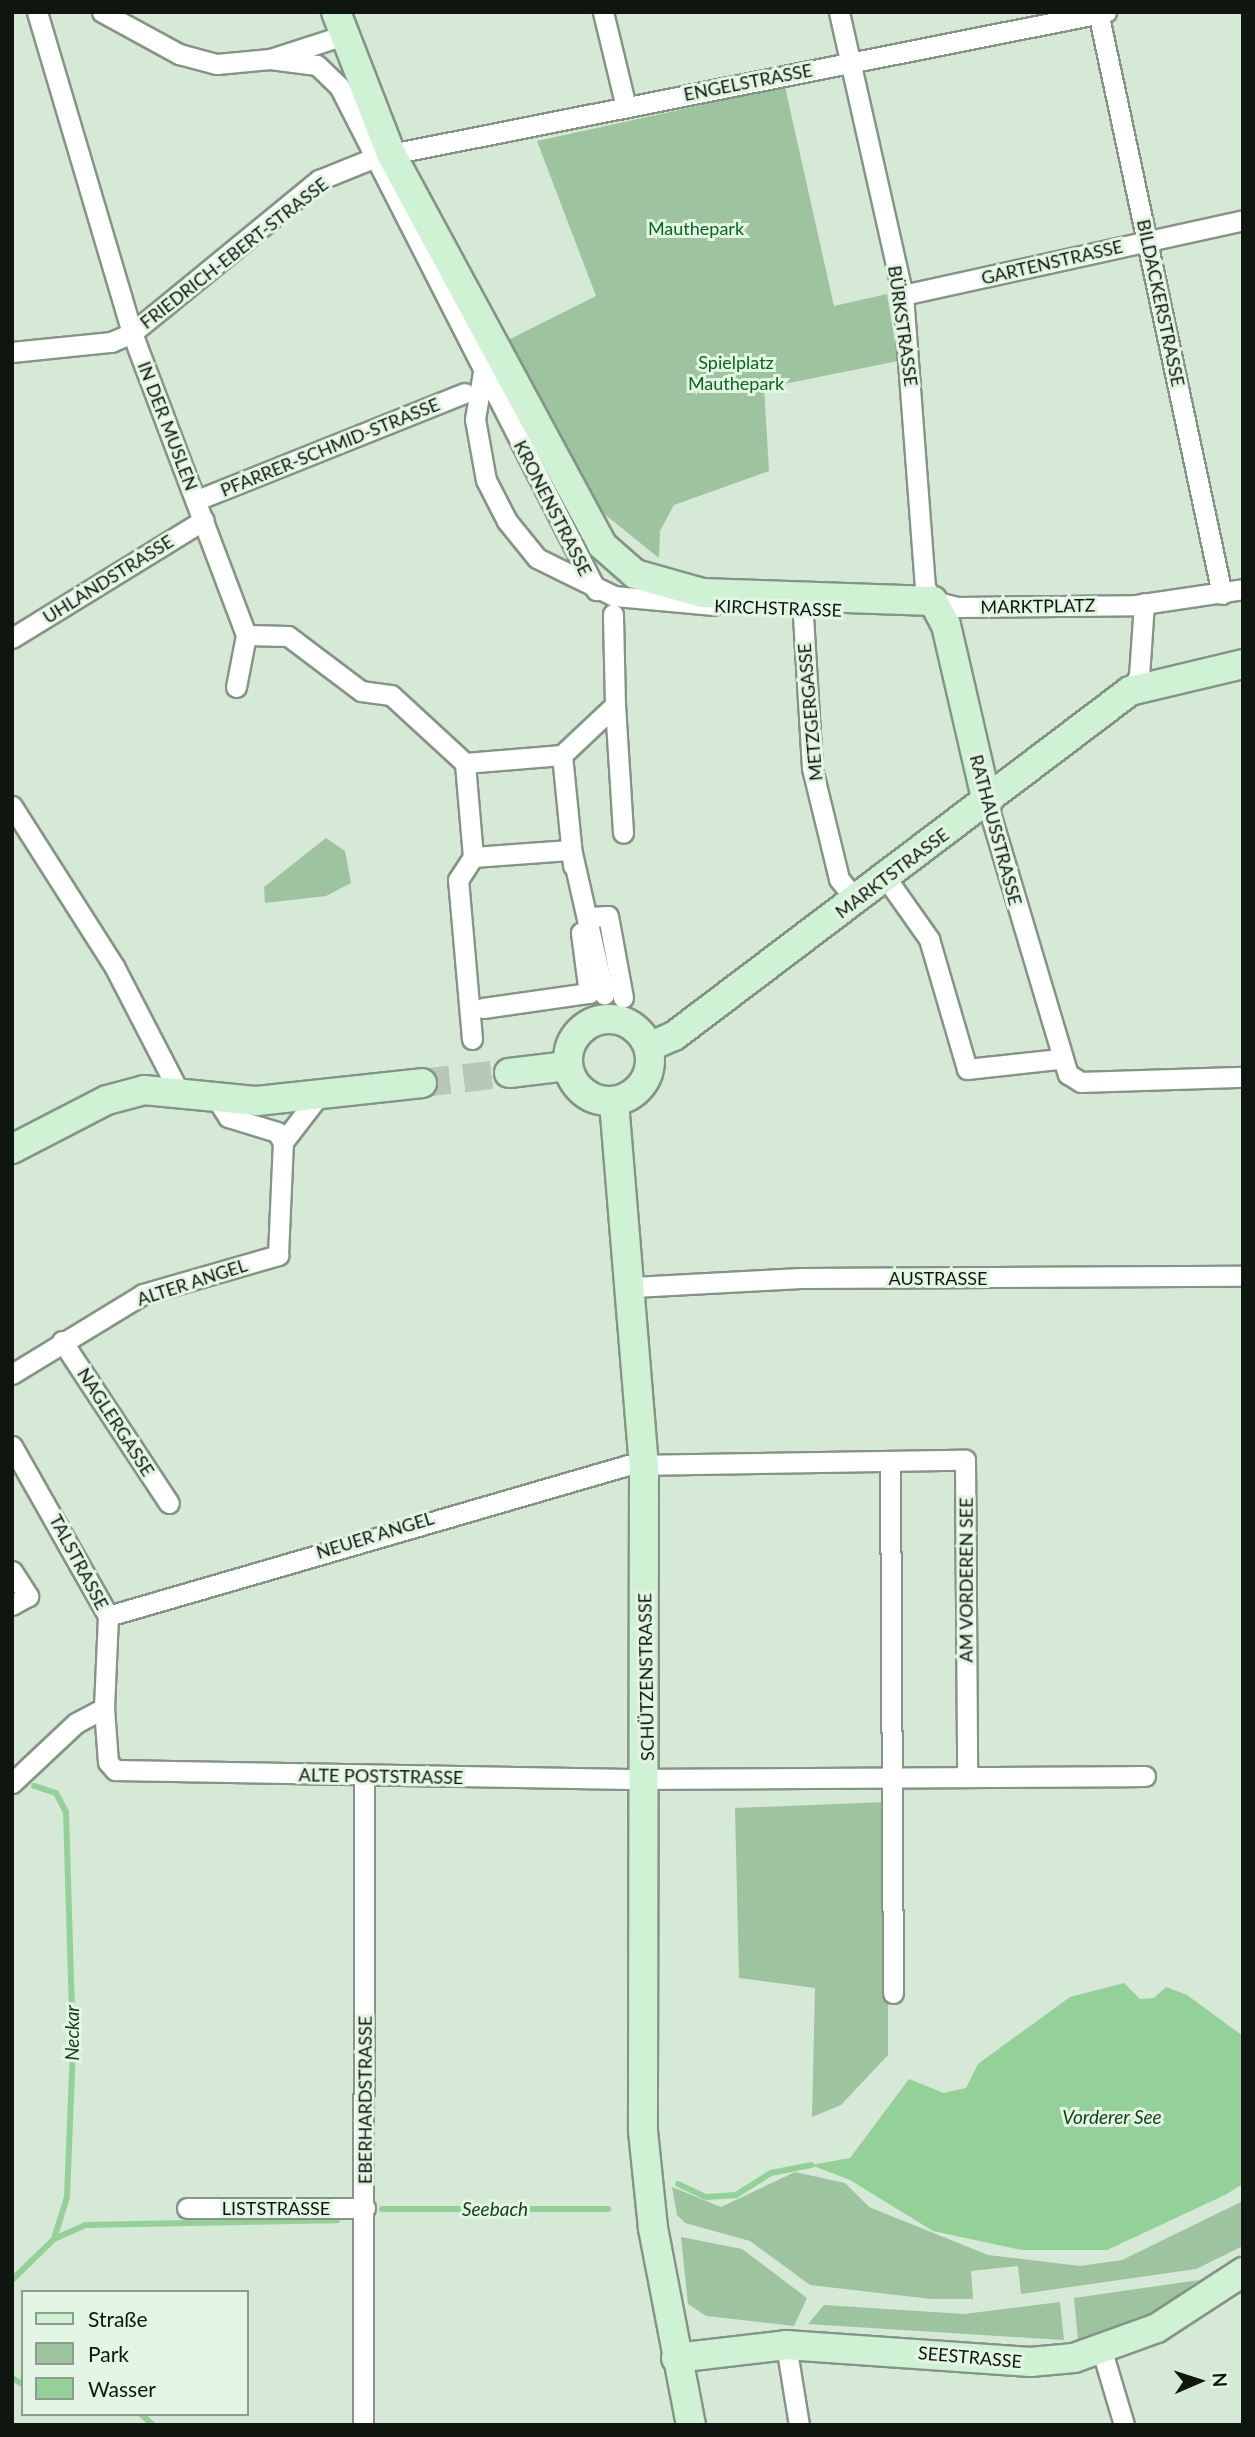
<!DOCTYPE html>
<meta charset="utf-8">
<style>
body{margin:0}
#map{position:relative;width:1255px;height:2437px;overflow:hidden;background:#d6e8d6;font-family:Lato,sans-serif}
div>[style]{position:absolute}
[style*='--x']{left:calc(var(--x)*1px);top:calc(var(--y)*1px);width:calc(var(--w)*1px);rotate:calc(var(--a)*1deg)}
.green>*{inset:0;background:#9dc39f}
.water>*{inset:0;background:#94d198}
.stream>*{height:6px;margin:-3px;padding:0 3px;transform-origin:3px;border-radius:3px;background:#94d198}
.secondary-tunnel>*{height:28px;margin-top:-14px;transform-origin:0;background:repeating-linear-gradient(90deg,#b8c8b8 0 28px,transparent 0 42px)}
.roads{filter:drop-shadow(2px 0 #849585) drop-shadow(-2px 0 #849585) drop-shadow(0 2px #849585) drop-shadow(0 -2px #849585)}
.street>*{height:19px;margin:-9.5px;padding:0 9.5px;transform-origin:9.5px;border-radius:9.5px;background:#fff}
.secondary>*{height:28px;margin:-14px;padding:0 14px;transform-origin:14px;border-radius:14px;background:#d0f2d4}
.secondary>.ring{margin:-14px;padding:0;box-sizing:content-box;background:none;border:28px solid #d0f2d4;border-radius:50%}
span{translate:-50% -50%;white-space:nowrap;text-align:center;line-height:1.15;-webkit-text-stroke:6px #e3f5e3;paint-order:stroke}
.street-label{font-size:18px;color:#0f1610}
.park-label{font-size:18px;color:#096621}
.water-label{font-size:19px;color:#133e19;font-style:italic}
.frame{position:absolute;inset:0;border:14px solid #0f1610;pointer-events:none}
.legend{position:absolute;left:21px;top:2290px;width:228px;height:126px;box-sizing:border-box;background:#e3f5e3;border:2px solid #8e9c8f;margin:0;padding:9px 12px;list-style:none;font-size:21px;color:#0f1610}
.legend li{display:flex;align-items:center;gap:14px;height:35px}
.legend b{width:35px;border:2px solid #8e9c8f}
.north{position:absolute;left:1164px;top:2346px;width:70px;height:70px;-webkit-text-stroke:5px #e3f5e3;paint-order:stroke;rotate:87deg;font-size:19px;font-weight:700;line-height:28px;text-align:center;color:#0f1610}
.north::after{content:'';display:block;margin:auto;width:24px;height:32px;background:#0f1610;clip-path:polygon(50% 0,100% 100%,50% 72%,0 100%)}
</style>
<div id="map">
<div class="green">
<i style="clip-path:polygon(785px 87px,834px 306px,887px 294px,898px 361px,764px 388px,769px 471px,674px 505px,660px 531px,659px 558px,588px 501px,506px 341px,596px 296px,537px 141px)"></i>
<i style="clip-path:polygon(326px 838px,345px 851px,351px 883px,326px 896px,265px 903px,264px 887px)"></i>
<i style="clip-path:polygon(888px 1802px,888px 2055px,841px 2105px,812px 2117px,815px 1988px,739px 1978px,735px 1808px)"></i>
<i style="clip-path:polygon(795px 2172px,845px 2183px,869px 2207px,988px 2255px,1080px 2266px,1122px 2260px,1243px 2201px,1243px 2246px,1196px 2269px,1021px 2294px,1018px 2266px,971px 2271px,973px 2299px,931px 2299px,810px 2285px,750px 2241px,685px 2223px,677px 2215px,672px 2187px,721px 2207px)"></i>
<i style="clip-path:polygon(681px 2237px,742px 2249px,807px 2298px,794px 2326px,706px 2316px,688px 2304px)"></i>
<i style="clip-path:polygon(1199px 2280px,1149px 2316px,1078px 2340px,1074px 2298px)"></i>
<i style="clip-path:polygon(1060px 2302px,1064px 2340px,808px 2324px,824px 2305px,964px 2314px)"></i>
</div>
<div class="water">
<i style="clip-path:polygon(1124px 1983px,1140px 1999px,1154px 1998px,1166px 1987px,1187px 1995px,1243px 2036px,1243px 2184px,1225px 2195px,1107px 2250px,1022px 2250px,933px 2231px,850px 2180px,811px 2165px,850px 2158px,909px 2079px,944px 2093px,966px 2088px,978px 2064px,1070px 1997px)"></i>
</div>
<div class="stream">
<i style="--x:678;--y:2184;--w:31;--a:25"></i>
<i style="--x:706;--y:2197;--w:30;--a:-4"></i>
<i style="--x:736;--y:2195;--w:41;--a:-32.2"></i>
<i style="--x:771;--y:2173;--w:41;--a:-11.3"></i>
<i style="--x:382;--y:2209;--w:226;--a:0"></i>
<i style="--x:54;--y:2239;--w:34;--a:-24"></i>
<i style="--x:85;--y:2225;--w:252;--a:-1.1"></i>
<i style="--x:12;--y:2280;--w:59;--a:-44.3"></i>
<i style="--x:54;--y:2239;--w:44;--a:-72.8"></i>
<i style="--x:67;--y:2197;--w:150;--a:-87.7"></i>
<i style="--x:73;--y:2047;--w:235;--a:-91.7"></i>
<i style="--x:66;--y:1812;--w:21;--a:-118"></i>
<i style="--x:56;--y:1793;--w:23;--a:-162"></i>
<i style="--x:12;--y:2378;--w:13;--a:29"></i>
<i style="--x:141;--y:2414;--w:16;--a:43"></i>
</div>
<div class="secondary-tunnel">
<i style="--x:422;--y:1083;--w:88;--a:-6.6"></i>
</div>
<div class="roads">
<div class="street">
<i style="--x:37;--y:12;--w:335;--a:73.5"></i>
<i style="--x:132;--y:333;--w:323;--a:69.3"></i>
<i style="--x:246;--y:635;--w:42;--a:1.4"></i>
<i style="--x:288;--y:636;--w:91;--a:37"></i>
<i style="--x:361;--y:691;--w:30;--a:8"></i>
<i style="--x:391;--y:695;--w:100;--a:42.6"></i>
<i style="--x:102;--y:12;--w:88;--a:28.6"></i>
<i style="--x:179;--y:54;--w:39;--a:15"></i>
<i style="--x:217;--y:64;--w:53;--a:-5.4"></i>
<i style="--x:270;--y:59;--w:75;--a:-17.9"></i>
<i style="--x:603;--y:12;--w:98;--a:76.4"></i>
<i style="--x:839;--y:12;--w:290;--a:77.3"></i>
<i style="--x:903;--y:295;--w:293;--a:85.7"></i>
<i style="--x:925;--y:587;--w:16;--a:60"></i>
<i style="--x:933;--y:601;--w:25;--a:14"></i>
<i style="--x:957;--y:607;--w:179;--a:-0.6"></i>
<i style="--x:1136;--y:605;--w:108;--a:-8.5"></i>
<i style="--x:1098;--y:12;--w:595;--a:77.97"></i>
<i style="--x:270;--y:59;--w:47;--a:7.3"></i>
<i style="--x:317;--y:65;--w:30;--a:44"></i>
<i style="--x:339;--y:86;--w:566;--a:62.98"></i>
<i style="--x:391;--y:154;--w:729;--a:-11.23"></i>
<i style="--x:903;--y:295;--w:348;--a:-12.4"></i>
<i style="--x:12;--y:352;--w:100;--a:-5.8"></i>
<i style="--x:111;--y:342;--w:23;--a:-23"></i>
<i style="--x:132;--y:333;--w:242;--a:-39.3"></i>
<i style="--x:319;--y:180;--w:56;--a:-22"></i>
<i style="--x:483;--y:372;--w:48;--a:99.7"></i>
<i style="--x:475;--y:419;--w:62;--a:79.8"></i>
<i style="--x:486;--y:480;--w:46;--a:62.9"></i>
<i style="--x:507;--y:521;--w:48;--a:51"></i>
<i style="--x:537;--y:558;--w:86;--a:26.3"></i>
<i style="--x:614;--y:596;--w:99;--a:5.2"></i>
<i style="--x:197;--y:500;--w:288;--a:-21.8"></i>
<i style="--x:802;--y:599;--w:169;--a:86.6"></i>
<i style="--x:812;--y:768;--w:114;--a:76.3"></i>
<i style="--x:839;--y:879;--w:28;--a:51"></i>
<i style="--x:12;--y:638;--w:225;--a:-31.6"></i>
<i style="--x:236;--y:687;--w:53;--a:-79.1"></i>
<i style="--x:1130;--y:691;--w:17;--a:-59"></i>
<i style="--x:1139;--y:676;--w:73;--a:-86.1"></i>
<i style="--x:615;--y:705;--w:128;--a:86.4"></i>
<i style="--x:562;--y:755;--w:73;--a:-43.3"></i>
<i style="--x:615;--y:705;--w:91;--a:-91.3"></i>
<i style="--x:987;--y:803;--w:283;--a:73.4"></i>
<i style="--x:1068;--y:1074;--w:15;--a:32"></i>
<i style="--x:1081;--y:1082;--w:162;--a:-1.8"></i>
<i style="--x:12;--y:806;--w:190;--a:57.5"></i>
<i style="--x:114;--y:966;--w:140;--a:62.7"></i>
<i style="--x:569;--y:850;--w:96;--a:175.8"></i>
<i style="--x:473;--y:857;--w:94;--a:-94.9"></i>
<i style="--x:465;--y:763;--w:97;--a:-4.7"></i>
<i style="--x:562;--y:755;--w:111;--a:84.3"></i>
<i style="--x:572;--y:853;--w:145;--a:77.2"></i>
<i style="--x:886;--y:878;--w:75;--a:54.8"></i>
<i style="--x:929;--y:939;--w:135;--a:73.7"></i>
<i style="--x:967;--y:1069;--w:93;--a:-6.2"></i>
<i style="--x:589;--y:917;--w:19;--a:-3"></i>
<i style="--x:608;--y:916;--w:83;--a:79.6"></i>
<i style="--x:483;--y:1008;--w:107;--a:-8.1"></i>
<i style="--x:589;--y:993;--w:61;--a:-97.6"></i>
<i style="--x:472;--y:1039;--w:160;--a:-95"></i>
<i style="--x:458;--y:880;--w:27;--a:-57"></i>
<i style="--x:212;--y:1092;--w:30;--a:57"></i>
<i style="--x:228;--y:1117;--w:51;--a:17"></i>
<i style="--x:277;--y:1132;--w:12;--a:59"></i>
<i style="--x:633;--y:1287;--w:168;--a:-3.1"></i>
<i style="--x:801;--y:1278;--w:442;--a:-0.3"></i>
<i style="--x:62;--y:1341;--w:194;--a:56.6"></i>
<i style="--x:12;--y:1374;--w:153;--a:-31.4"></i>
<i style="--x:143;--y:1294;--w:141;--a:-16.1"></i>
<i style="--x:278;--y:1255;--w:113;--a:-87.5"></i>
<i style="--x:283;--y:1142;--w:61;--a:-52.4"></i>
<i style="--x:12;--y:1446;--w:195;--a:60.5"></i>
<i style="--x:108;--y:1616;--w:92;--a:92.5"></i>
<i style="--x:104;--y:1708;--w:54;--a:85.8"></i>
<i style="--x:108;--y:1762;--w:11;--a:49"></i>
<i style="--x:115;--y:1770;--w:515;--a:1"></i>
<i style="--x:630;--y:1779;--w:515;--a:-0.33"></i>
<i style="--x:890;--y:1461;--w:532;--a:89.68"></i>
<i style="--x:12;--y:1571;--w:30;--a:57"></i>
<i style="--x:28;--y:1596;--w:18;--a:151"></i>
<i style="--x:108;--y:1616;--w:541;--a:-16.19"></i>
<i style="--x:628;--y:1465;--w:337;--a:-0.9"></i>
<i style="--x:965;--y:1460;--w:316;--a:89.6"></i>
<i style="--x:12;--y:1783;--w:88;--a:-43.2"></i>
<i style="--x:76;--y:1723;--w:32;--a:-28"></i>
<i style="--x:187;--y:2208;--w:178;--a:0"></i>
<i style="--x:786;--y:2345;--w:81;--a:80.8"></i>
<i style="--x:1102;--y:2351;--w:77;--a:73.4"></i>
<i style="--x:363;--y:2425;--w:649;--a:-89.91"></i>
</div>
<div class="secondary">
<i style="--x:336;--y:12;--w:152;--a:68.8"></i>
<i style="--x:391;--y:154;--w:444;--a:61.6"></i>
<i style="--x:602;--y:545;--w:44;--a:41.3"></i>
<i style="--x:635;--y:574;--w:70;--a:15.8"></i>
<i style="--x:702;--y:593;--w:231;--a:2"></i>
<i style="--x:933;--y:601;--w:27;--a:62"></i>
<i style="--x:946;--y:625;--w:183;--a:77"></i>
<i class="ring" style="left:568px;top:1019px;width:54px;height:54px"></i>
<i style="--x:649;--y:1047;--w:27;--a:-24"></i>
<i style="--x:674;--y:1036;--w:572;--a:-37.11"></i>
<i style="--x:1130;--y:691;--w:116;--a:-13.4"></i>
<i style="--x:509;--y:1073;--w:59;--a:-6.8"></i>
<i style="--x:614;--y:1102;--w:363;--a:85.3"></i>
<i style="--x:644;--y:1464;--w:667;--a:90.09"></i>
<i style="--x:643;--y:2131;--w:98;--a:84.1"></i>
<i style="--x:653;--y:2228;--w:201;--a:79.1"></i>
<i style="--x:12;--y:1149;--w:107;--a:-27.3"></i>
<i style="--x:107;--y:1100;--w:38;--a:-15"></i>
<i style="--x:144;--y:1090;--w:114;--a:5.6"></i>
<i style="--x:257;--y:1101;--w:166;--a:-6.2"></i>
<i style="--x:676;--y:2358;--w:111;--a:-6.7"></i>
<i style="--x:786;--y:2345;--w:245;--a:4"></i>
<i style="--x:1030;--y:2362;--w:44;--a:-5.2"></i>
<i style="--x:1074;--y:2358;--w:88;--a:-19.9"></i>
<i style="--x:1157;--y:2328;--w:103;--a:-33.1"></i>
</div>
</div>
<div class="street-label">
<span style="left:748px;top:82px;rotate:-11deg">ENGELSTRASSE</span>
<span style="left:234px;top:253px;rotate:-38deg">FRIEDRICH-EBERT-STRASSE</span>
<span style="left:1052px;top:262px;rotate:-13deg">GARTENSTRASSE</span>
<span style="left:1161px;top:303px;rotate:78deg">BILDACKERSTRASSE</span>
<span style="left:903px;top:326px;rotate:82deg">BÜRKSTRASSE</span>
<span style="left:168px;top:426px;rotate:69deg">IN DER MUSLEN</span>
<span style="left:330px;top:447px;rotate:-22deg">PFARRER-SCHMID-STRASSE</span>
<span style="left:553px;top:508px;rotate:63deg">KRONENSTRASSE</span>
<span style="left:108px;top:579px;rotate:-32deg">UHLANDSTRASSE</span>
<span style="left:1038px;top:606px;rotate:-1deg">MARKTPLATZ</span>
<span style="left:778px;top:608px;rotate:2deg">KIRCHSTRASSE</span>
<span style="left:810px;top:712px;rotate:-95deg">METZGERGASSE</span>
<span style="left:996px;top:830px;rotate:75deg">RATHAUSSTRASSE</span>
<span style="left:892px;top:873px;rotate:-37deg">MARKTSTRASSE</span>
<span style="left:938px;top:1278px">AUSTRASSE</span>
<span style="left:192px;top:1282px;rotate:-18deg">ALTER ANGEL</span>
<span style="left:116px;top:1422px;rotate:57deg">NAGLERGASSE</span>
<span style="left:375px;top:1535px;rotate:-17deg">NEUER ANGEL</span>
<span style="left:79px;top:1562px;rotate:62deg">TALSTRASSE</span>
<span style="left:966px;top:1580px;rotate:-90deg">AM VORDEREN SEE</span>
<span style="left:646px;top:1677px;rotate:-91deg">SCHÜTZENSTRASSE</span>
<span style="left:381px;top:1776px;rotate:1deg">ALTE POSTSTRASSE</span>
<span style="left:365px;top:2100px;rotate:-90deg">EBERHARDSTRASSE</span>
<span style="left:276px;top:2208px">LISTSTRASSE</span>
<span style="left:970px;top:2357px;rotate:5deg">SEESTRASSE</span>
</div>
<div class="park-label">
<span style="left:696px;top:228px">Mauthepark</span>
<span style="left:736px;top:373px">Spielplatz<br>Mauthepark</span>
</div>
<div class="water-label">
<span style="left:72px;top:2033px;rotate:-90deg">Neckar</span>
<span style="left:1112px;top:2117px">Vorderer See</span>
<span style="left:495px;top:2209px">Seebach</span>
</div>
<div class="frame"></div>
<ul class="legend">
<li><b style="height:9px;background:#d0f2d4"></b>Straße</li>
<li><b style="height:19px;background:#9dc39f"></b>Park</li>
<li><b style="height:19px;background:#94d198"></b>Wasser</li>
</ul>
<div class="north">N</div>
</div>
